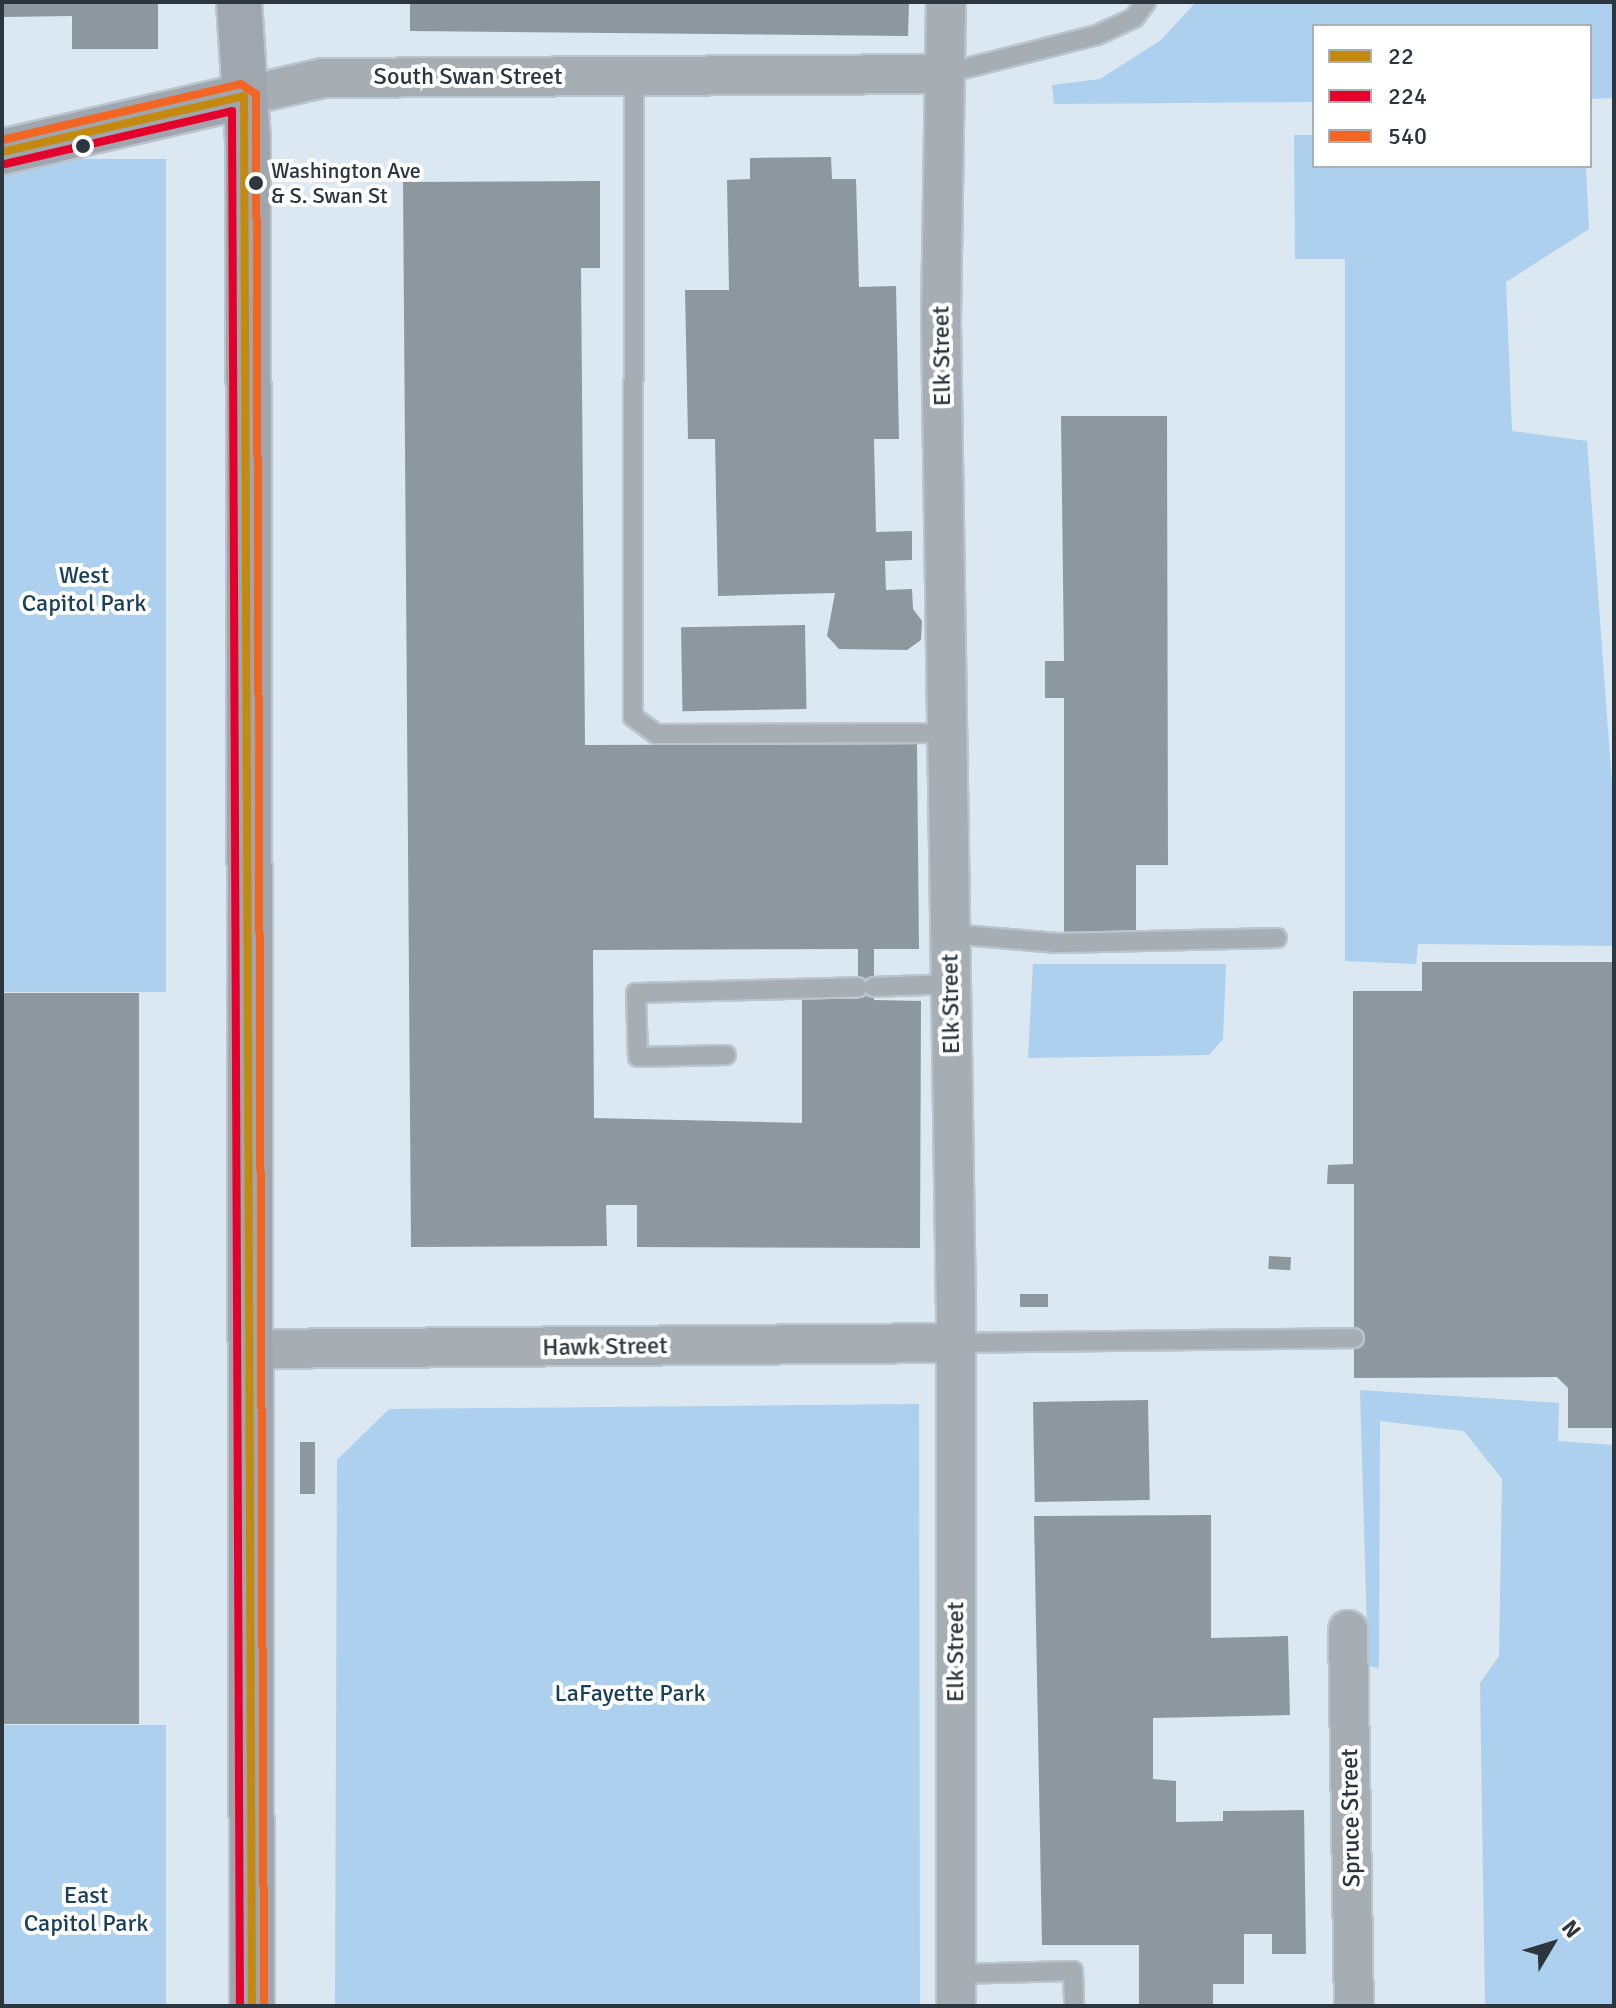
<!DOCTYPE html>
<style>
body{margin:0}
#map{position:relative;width:1616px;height:2008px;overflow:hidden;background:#dbe7f1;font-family:Signika,sans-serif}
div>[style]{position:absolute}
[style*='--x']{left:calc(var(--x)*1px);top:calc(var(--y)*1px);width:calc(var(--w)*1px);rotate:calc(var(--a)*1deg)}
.green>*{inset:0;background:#acd0ed;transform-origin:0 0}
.building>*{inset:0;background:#8d979e;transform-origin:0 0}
.roads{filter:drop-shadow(2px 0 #b9c4cc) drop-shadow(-2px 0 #b9c4cc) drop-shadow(0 2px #b9c4cc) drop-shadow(0 -2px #b9c4cc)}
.lane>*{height:18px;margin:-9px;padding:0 9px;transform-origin:9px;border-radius:9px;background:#a6adb3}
.street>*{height:38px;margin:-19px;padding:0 19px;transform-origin:19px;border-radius:19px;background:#a6adb3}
.primary>*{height:44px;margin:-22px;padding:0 22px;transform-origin:22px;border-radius:22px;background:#9fa6ae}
.bus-1>*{height:8px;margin:-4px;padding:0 4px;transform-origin:4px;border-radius:4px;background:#c48a10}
.bus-2>*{height:8px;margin:-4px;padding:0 4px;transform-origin:4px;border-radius:4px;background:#e4002b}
.bus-3>*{height:8px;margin:-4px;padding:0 4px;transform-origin:4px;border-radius:4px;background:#f26522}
.dots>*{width:22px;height:22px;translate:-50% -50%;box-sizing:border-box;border:4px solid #fff;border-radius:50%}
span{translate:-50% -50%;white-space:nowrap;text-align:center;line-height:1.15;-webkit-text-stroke:8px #fff;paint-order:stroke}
.bus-label{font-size:22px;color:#2b363e}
.left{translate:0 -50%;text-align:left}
.street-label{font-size:24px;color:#2b363e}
.park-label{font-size:24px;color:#193f5a}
.frame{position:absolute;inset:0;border:4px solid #2b363e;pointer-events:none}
.legend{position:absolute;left:1312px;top:24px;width:280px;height:144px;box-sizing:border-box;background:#fff;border:2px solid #aaafb2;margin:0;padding:10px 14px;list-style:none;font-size:24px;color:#2b363e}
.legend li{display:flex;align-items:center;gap:16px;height:40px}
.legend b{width:40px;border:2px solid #aaafb2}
.north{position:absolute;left:1512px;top:1904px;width:80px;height:80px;-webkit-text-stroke:6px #fff;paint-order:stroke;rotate:52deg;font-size:22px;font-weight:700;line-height:32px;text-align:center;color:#2b363e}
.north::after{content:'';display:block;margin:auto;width:28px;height:36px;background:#2b363e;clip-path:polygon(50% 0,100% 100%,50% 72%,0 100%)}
</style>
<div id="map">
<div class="green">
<i style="clip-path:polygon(1196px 2px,1614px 2px,1614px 98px,1590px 99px,1590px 26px,1314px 26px,1314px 102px,1054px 104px,1052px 85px,1100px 79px,1161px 40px)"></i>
<i style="clip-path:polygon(1294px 135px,1314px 135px,1314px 166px,1586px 166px,1589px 229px,1506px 282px,1512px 431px,1587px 441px,1614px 812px,1614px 946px,1418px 944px,1416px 964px,1345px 961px,1345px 259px,1295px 259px)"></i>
<i style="left:166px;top:159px;width:833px;height:166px;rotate:90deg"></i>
<i style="clip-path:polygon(1033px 964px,1226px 964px,1223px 1039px,1209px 1055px,1028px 1058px)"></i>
<i style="clip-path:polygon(1360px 1390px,1559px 1403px,1558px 1441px,1614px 1445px,1614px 2006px,1485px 2006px,1480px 1683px,1499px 1656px,1502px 1479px,1464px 1431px,1380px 1421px,1379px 1668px,1368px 1666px)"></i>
<i style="clip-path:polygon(919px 1404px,920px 2006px,335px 2006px,337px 1460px,389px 1409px)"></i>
<i style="left:2px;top:1725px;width:164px;height:281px"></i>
</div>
<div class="building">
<i style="clip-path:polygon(2px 2px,158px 2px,158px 49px,72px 49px,72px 16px,2px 17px)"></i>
<i style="clip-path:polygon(410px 2px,909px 2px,908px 36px,410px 31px)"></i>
<i style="clip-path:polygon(831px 157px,832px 179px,856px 179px,859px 287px,896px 286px,899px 439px,874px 439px,876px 532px,912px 531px,912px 560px,885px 561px,886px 590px,912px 589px,913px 609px,922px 621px,921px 640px,907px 650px,839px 649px,827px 636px,835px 593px,718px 596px,715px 439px,688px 439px,685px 290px,729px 290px,727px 180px,750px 179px,750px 158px)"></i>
<i style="clip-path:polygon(evenodd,600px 181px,600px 268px,581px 268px,585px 745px,917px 744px,919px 949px,874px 949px,874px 1000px,921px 1001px,920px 1248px,637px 1247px,637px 1205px,606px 1205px,607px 1246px,411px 1247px,403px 182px,600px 181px,858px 949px,858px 999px,802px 999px,802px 1123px,594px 1118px,593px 950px,858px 949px)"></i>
<i style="clip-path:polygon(1061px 416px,1167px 416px,1168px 865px,1136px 865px,1136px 938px,1064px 937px,1064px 698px,1045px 698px,1045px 661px,1064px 661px)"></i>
<i style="left:805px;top:625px;width:84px;height:124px;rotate:89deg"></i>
<i style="clip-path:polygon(1422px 962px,1614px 962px,1614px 1428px,1568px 1428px,1568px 1388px,1557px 1377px,1354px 1378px,1354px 1184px,1327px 1184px,1328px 1165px,1353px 1164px,1353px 991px,1422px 991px)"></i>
<i style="left:139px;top:993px;width:731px;height:137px;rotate:90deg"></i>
<i style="left:1269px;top:1256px;width:22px;height:13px;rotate:3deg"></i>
<i style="left:1020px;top:1294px;width:28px;height:13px"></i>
<i style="left:1148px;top:1400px;width:100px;height:115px;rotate:89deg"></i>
<i style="left:300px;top:1442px;width:15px;height:52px"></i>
<i style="clip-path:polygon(1211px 1515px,1211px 1638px,1288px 1636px,1290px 1715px,1153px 1718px,1153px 1779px,1176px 1781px,1176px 1822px,1223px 1821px,1223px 1811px,1304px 1810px,1306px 1954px,1272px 1954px,1272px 1934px,1244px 1934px,1244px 1984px,1213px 1984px,1213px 2004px,1139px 2004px,1139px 1945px,1042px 1945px,1034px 1516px)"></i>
</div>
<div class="roads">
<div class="lane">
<i style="--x:943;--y:74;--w:159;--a:-14.2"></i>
<i style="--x:1097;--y:35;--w:41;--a:-24.7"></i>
<i style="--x:1134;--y:18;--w:20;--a:-53"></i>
<i style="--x:634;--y:77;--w:640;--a:90.09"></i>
<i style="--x:633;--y:717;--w:29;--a:36"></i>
<i style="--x:656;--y:734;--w:291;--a:-0.2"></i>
<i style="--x:950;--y:934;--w:108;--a:4.8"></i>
<i style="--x:1058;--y:943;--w:219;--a:-1.3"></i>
<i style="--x:874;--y:987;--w:77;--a:-2.2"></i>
<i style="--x:726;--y:1055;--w:88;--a:178.7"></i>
<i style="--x:638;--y:1057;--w:64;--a:-91.8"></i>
<i style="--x:636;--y:993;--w:222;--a:-1.5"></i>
<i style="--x:956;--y:1343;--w:398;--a:-0.7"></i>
<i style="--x:956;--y:1974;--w:117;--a:-1.5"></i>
<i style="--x:1073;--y:1971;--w:35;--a:88"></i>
</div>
<div class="street">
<i style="--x:946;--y:2;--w:321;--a:90.9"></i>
<i style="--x:941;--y:323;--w:989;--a:89.13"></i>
<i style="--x:956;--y:1312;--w:694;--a:90"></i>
<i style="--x:244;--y:96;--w:81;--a:-12.8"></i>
<i style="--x:323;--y:78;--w:620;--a:-0.37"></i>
<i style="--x:253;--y:1349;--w:703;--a:-0.49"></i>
<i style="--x:1348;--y:1630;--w:376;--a:89.1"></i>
</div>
<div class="primary">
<i style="--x:239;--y:2;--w:139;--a:86.3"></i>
<i style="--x:248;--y:141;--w:1865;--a:89.88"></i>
<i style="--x:2;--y:152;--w:248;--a:-13"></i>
</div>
</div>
<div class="bus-1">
<i style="--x:2;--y:152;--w:248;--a:-13"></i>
<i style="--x:244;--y:96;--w:1910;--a:89.76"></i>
</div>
<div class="bus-2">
<i style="--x:5;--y:164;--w:233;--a:-13.1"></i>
<i style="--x:232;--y:111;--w:1895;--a:89.76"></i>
</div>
<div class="bus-3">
<i style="--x:2;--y:140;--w:245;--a:-13.2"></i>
<i style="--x:241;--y:84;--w:18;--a:34"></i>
<i style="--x:256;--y:94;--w:1912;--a:89.76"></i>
</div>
<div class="dots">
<i style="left:83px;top:146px;background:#2b363e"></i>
<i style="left:256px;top:183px;background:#2b363e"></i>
</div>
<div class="bus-label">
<span class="left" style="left:271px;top:183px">Washington Ave<br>&amp; S. Swan St</span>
</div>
<div class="street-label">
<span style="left:468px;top:77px">South Swan Street</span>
<span style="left:942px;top:356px;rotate:-91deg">Elk Street</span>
<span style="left:951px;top:1004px;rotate:-91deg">Elk Street</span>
<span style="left:605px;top:1347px;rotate:-1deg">Hawk Street</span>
<span style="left:956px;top:1652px;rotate:-90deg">Elk Street</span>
<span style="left:1351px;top:1818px;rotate:-91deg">Spruce Street</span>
</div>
<div class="park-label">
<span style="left:84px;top:590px">West<br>Capitol Park</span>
<span style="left:630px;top:1694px">LaFayette Park</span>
<span style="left:86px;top:1910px">East<br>Capitol Park</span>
</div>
<div class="frame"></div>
<ul class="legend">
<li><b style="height:10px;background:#c48a10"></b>22</li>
<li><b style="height:10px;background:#e4002b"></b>224</li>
<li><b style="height:10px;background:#f26522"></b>540</li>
</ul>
<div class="north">N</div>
</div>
